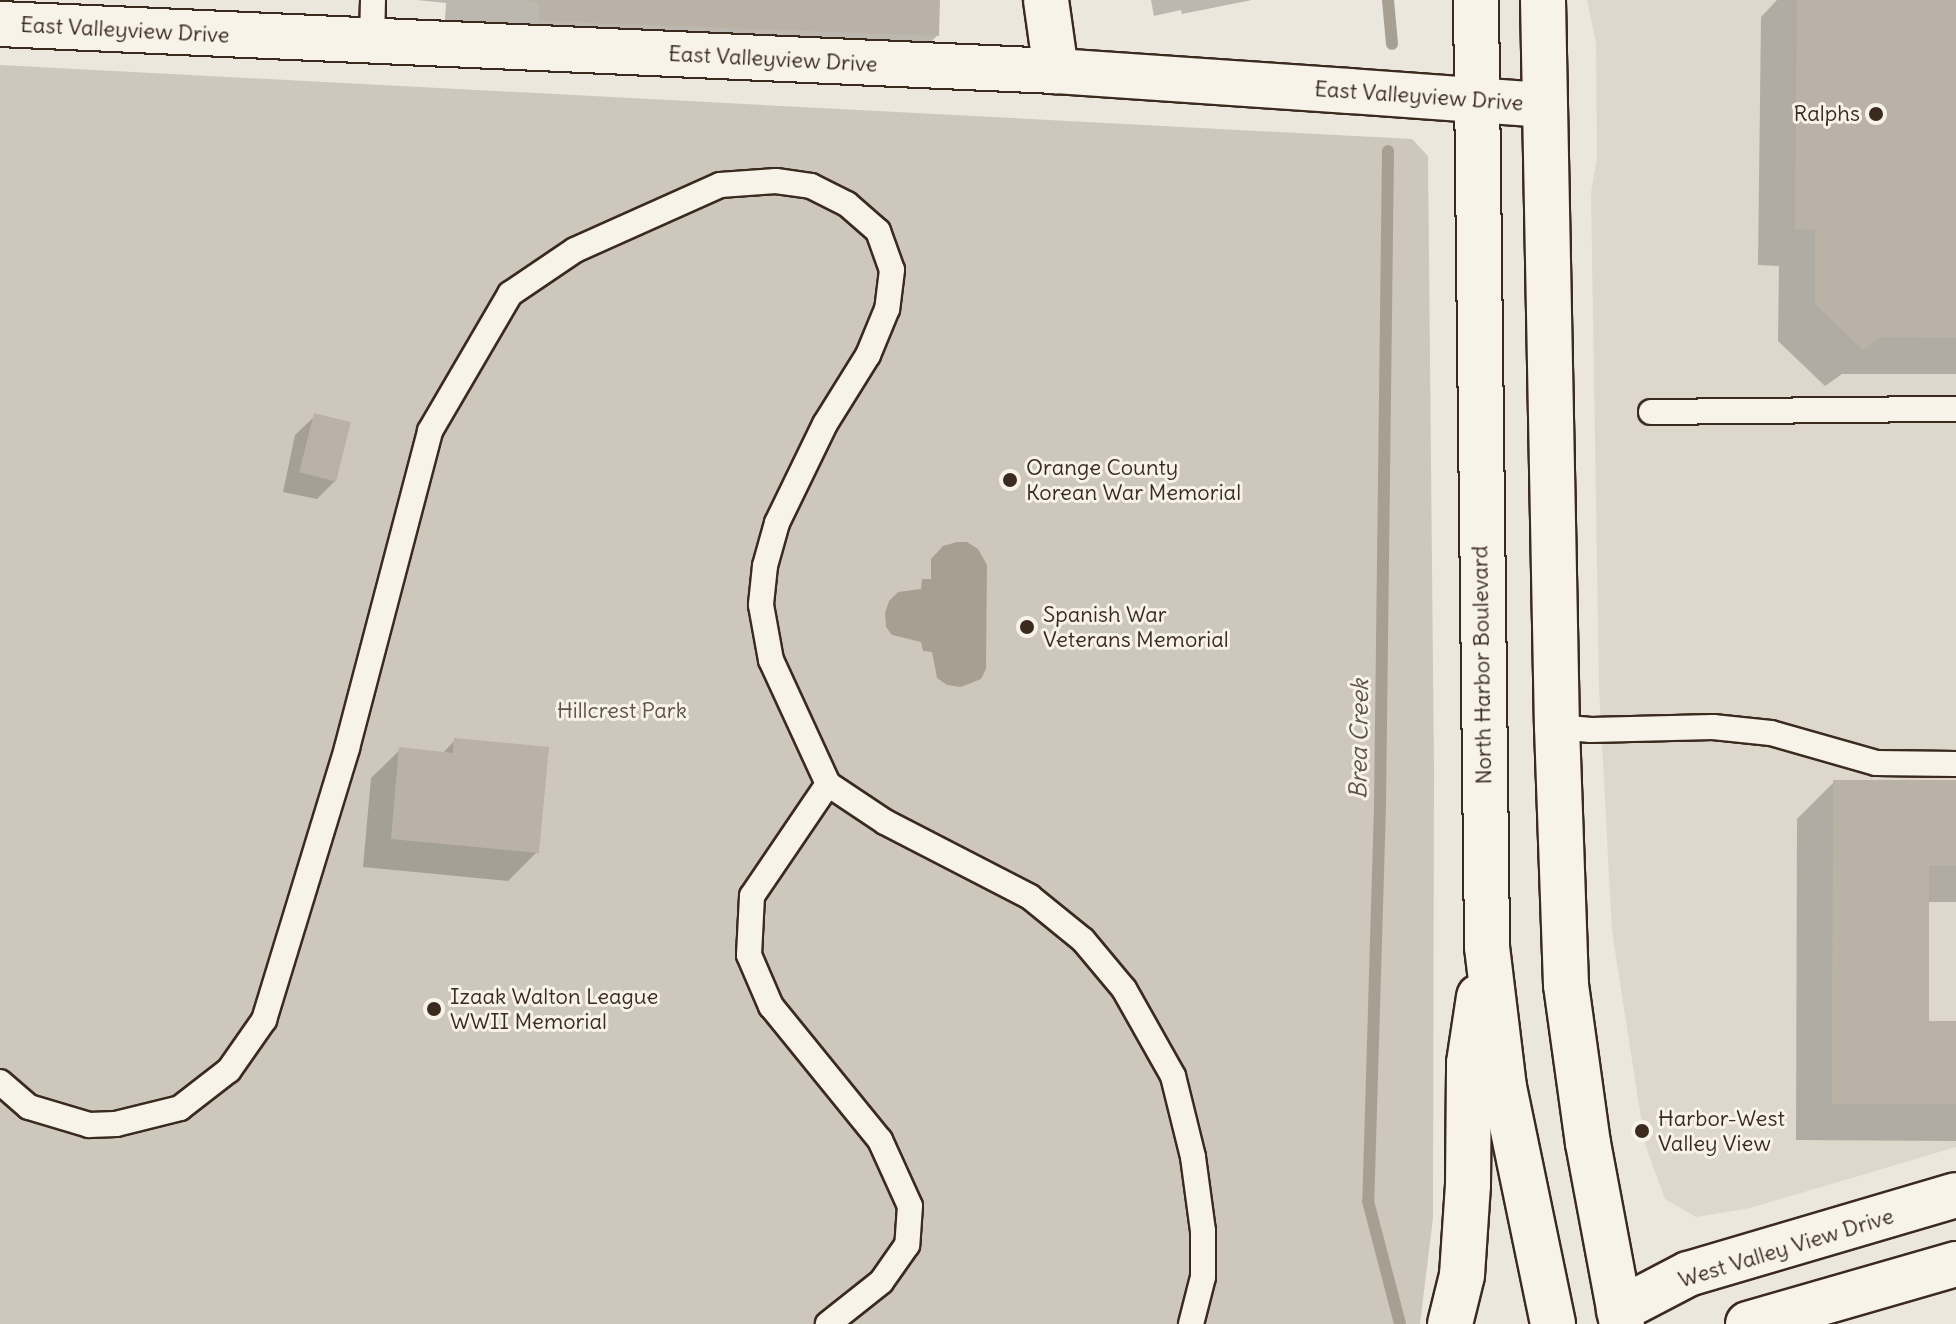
<!DOCTYPE html>
<style>
body{margin:0}
#map{position:relative;width:1956px;height:1324px;overflow:hidden;background:#ece7dc;font-family:Delius,sans-serif}
div>[style]{position:absolute}
[style*='--x']{left:calc(var(--x)*1px);top:calc(var(--y)*1px);width:calc(var(--w)*1px);rotate:calc(var(--a)*1deg)}
.built>*{inset:0;background:#ddd7cc}
.green>*{inset:0;background:#cec8bc}
.water>*{inset:0;background:#a89f93}
.shadow>*{inset:0;background:#0003}
.stream>*{height:12px;margin:-6px;padding:0 6px;transform-origin:6px;border-radius:6px;background:#a89f93}
.building>*{inset:0;background:#bab2a7;transform-origin:0 0}
.roads{filter:drop-shadow(2px 0 #3b2a1e) drop-shadow(-2px 0 #3b2a1e) drop-shadow(0 2px #3b2a1e) drop-shadow(0 -2px #3b2a1e)}
.lane>*{height:24px;margin:-12px;padding:0 12px;transform-origin:12px;border-radius:12px;background:#f7f3e8}
.street>*{height:44px;margin:-22px;padding:0 22px;transform-origin:22px;border-radius:22px;background:#f7f3e8}
.secondary>*{height:44px;margin:-22px;padding:0 22px;transform-origin:22px;border-radius:22px;background:#f7f3e8}
.primary>*{height:44px;margin:-22px;padding:0 22px;transform-origin:22px;border-radius:22px;background:#f7f3e8}
.dots>*{width:22px;height:22px;translate:-50% -50%;box-sizing:border-box;border:4px solid #f7f3e8;border-radius:50%}
span{translate:-50% -50%;white-space:nowrap;text-align:center;line-height:1.15;-webkit-text-stroke:6px #f7f3e8;paint-order:stroke}
.street-label{font-size:22px;color:#3b2a1e}
.poi-label{font-size:22px;color:#3b2a1e}
.right{translate:-100% -50%;text-align:right}
.left{translate:0 -50%;text-align:left}
.park-label{font-size:22px;color:#605246}
.water-label{font-size:24px;color:#615347;font-style:italic}
</style>
<div id="map">
<div class="built">
<i style="clip-path:polygon(1587px 0,1956px 0,1956px 1147px,1750px 1208px,1696px 1217px,1665px 1199px,1645px 1144px,1612px 931px,1599px 687px,1591px 193px,1597px 157px,1596px 43px)"></i>
</div>
<div class="green">
<i style="clip-path:polygon(0 65px,1412px 139px,1428px 156px,1434px 770px,1433px 1218px,1420px 1324px,0 1324px)"></i>
</div>
<div class="water">
<i style="clip-path:polygon(957px 542px,967px 542px,978px 549px,987px 565px,986px 669px,981px 679px,961px 687px,947px 685px,937px 678px,932px 652px,923px 651px,921px 642px,892px 635px,886px 627px,885px 613px,889px 601px,898px 592px,921px 589px,922px 579px,931px 579px,931px 559px,943px 546px)"></i>
</div>
<div class="shadow">
<i style="clip-path:polygon(417px 0,938px 0,937px 36px,900px 73px,444px 37px,446px 3px)"></i>
<i style="clip-path:polygon(1151px 0,1252px 0,1182px 14px,1181px 10px,1154px 16px)"></i>
<i style="clip-path:polygon(1777px 0,1956px 0,1956px 374px,1842px 374px,1825px 386px,1778px 341px,1779px 266px,1758px 265px,1761px 17px)"></i>
<i style="clip-path:polygon(315px 416px,336px 480px,317px 499px,283px 492px,295px 435px)"></i>
<i style="clip-path:polygon(455px 740px,537px 852px,508px 881px,363px 867px,371px 778px,400px 750px,442px 754px)"></i>
<i style="clip-path:polygon(1834px 782px,1956px 782px,1956px 902px,1927px 902px,1927px 1023px,1956px 1023px,1956px 1141px,1796px 1140px,1797px 819px)"></i>
</div>
<div class="stream">
<i style="--x:1388;--y:0;--w:44;--a:84.8"></i>
<i style="--x:1388;--y:151;--w:655;--a:90.7"></i>
<i style="--x:1380;--y:806;--w:395;--a:91.7"></i>
<i style="--x:1368;--y:1201;--w:127;--a:75.4"></i>
</div>
<div class="building">
<i style="clip-path:polygon(521px 0,940px 0,939px 36px,539px 21px,539px 3px)"></i>
<i style="clip-path:polygon(1797px 0,1956px 0,1956px 338px,1881px 337px,1863px 350px,1815px 304px,1815px 230px,1795px 229px)"></i>
<i style="left:314px;top:413px;width:38px;height:61px;rotate:14deg"></i>
<i style="clip-path:polygon(454px 738px,549px 747px,539px 853px,391px 839px,399px 747px,453px 753px)"></i>
<i style="clip-path:polygon(1833px 780px,1956px 780px,1956px 866px,1929px 866px,1929px 1021px,1956px 1021px,1956px 1104px,1832px 1104px)"></i>
</div>
<div class="roads">
<div class="lane">
<i style="--x:372;--y:41;--w:41;--a:-88.6"></i>
<i style="--x:1651;--y:412;--w:305;--a:-0.6"></i>
<i style="--x:1557;--y:727;--w:34;--a:5"></i>
<i style="--x:1591;--y:730;--w:122;--a:-1.4"></i>
<i style="--x:1713;--y:727;--w:58;--a:5.9"></i>
<i style="--x:1771;--y:733;--w:109;--a:15.9"></i>
<i style="--x:1876;--y:763;--w:80;--a:0.7"></i>
<i style="--x:828;--y:784;--w:135;--a:124.2"></i>
<i style="--x:752;--y:896;--w:59;--a:92.9"></i>
<i style="--x:749;--y:955;--w:56;--a:66.7"></i>
<i style="--x:771;--y:1006;--w:173;--a:50.9"></i>
<i style="--x:880;--y:1140;--w:72;--a:65.6"></i>
<i style="--x:910;--y:1206;--w:39;--a:94"></i>
<i style="--x:907;--y:1245;--w:45;--a:125.1"></i>
<i style="--x:881;--y:1282;--w:68;--a:141.6"></i>
<i style="--x:0;--y:1082;--w:38;--a:41"></i>
<i style="--x:29;--y:1107;--w:63;--a:16.7"></i>
<i style="--x:89;--y:1125;--w:27;--a:-2"></i>
<i style="--x:116;--y:1124;--w:66;--a:-14"></i>
<i style="--x:180;--y:1108;--w:62;--a:-37.8"></i>
<i style="--x:229;--y:1070;--w:61;--a:-55"></i>
<i style="--x:264;--y:1020;--w:284;--a:-73"></i>
<i style="--x:347;--y:748;--w:328;--a:-75.3"></i>
<i style="--x:430;--y:431;--w:159;--a:-59.7"></i>
<i style="--x:510;--y:294;--w:78;--a:-34.1"></i>
<i style="--x:575;--y:250;--w:159;--a:-24.1"></i>
<i style="--x:720;--y:185;--w:56;--a:-4.1"></i>
<i style="--x:776;--y:181;--w:35;--a:8"></i>
<i style="--x:811;--y:186;--w:40;--a:26.6"></i>
<i style="--x:847;--y:204;--w:41;--a:41.1"></i>
<i style="--x:878;--y:231;--w:41;--a:70.3"></i>
<i style="--x:892;--y:270;--w:39;--a:97"></i>
<i style="--x:887;--y:309;--w:50;--a:112.4"></i>
<i style="--x:868;--y:355;--w:81;--a:121.9"></i>
<i style="--x:825;--y:424;--w:110;--a:115.9"></i>
<i style="--x:777;--y:523;--w:45;--a:105.6"></i>
<i style="--x:765;--y:566;--w:39;--a:96"></i>
<i style="--x:761;--y:605;--w:56;--a:79.7"></i>
<i style="--x:771;--y:660;--w:136;--a:65.3"></i>
<i style="--x:828;--y:784;--w:69;--a:33.7"></i>
<i style="--x:885;--y:822;--w:163;--a:27.3"></i>
<i style="--x:1030;--y:897;--w:68;--a:39.1"></i>
<i style="--x:1083;--y:940;--w:64;--a:50.1"></i>
<i style="--x:1124;--y:989;--w:100;--a:60.6"></i>
<i style="--x:1173;--y:1076;--w:83;--a:76.1"></i>
<i style="--x:1193;--y:1157;--w:75;--a:82.3"></i>
<i style="--x:1203;--y:1231;--w:46;--a:90"></i>
<i style="--x:1203;--y:1277;--w:49;--a:104.3"></i>
</div>
<div class="street">
<i style="--x:1046;--y:0;--w:72;--a:82"></i>
<i style="--x:1349;--y:91;--w:196;--a:4.1"></i>
</div>
<div class="secondary">
<i style="--x:0;--y:24;--w:1057;--a:2.55"></i>
<i style="--x:1056;--y:71;--w:294;--a:3.9"></i>
<i style="--x:1619;--y:1310;--w:78;--a:-27.6"></i>
<i style="--x:1688;--y:1274;--w:279;--a:-16.4"></i>
<i style="--x:1748;--y:1324;--w:216;--a:-16.1"></i>
</div>
<div class="primary">
<i style="--x:1476;--y:0;--w:947;--a:89.33"></i>
<i style="--x:1487;--y:947;--w:141;--a:83.1"></i>
<i style="--x:1504;--y:1087;--w:242;--a:78.3"></i>
<i style="--x:1543;--y:0;--w:727;--a:88.9"></i>
<i style="--x:1557;--y:727;--w:258;--a:88"></i>
<i style="--x:1566;--y:985;--w:160;--a:82.1"></i>
<i style="--x:1588;--y:1143;--w:184;--a:79.4"></i>
<i style="--x:1450;--y:1324;--w:50;--a:-76.2"></i>
<i style="--x:1462;--y:1275;--w:90;--a:-86.2"></i>
<i style="--x:1468;--y:1185;--w:122;--a:-89.5"></i>
<i style="--x:1469;--y:1063;--w:67;--a:-81.4"></i>
</div>
</div>
<div class="dots">
<i style="left:1876px;top:114px;background:#3b2a1e"></i>
<i style="left:1010px;top:480px;background:#3b2a1e"></i>
<i style="left:1027px;top:627px;background:#3b2a1e"></i>
<i style="left:434px;top:1009px;background:#3b2a1e"></i>
<i style="left:1642px;top:1131px;background:#3b2a1e"></i>
</div>
<div class="street-label">
<span style="left:125px;top:30px;rotate:3deg">East Valleyview Drive</span>
<span style="left:773px;top:59px;rotate:3deg">East Valleyview Drive</span>
<span style="left:1419px;top:96px;rotate:4deg">East Valleyview Drive</span>
<span style="left:1482px;top:665px;rotate:-91deg">North Harbor Boulevard</span>
<span style="left:1786px;top:1248px;rotate:-17deg">West Valley View Drive</span>
</div>
<div class="poi-label">
<span class="right" style="left:1860px;top:114px">Ralphs</span>
<span class="left" style="left:1026px;top:480px">Orange County<br>Korean War Memorial</span>
<span class="left" style="left:1043px;top:627px">Spanish War<br>Veterans Memorial</span>
<span class="left" style="left:450px;top:1009px">Izaak Walton League<br>WWII Memorial</span>
<span class="left" style="left:1658px;top:1131px">Harbor-West<br>Valley View</span>
</div>
<div class="park-label">
<span style="left:622px;top:711px">Hillcrest Park</span>
</div>
<div class="water-label">
<span style="left:1359px;top:739px;rotate:-89deg">Brea Creek</span>
</div>
</div>
